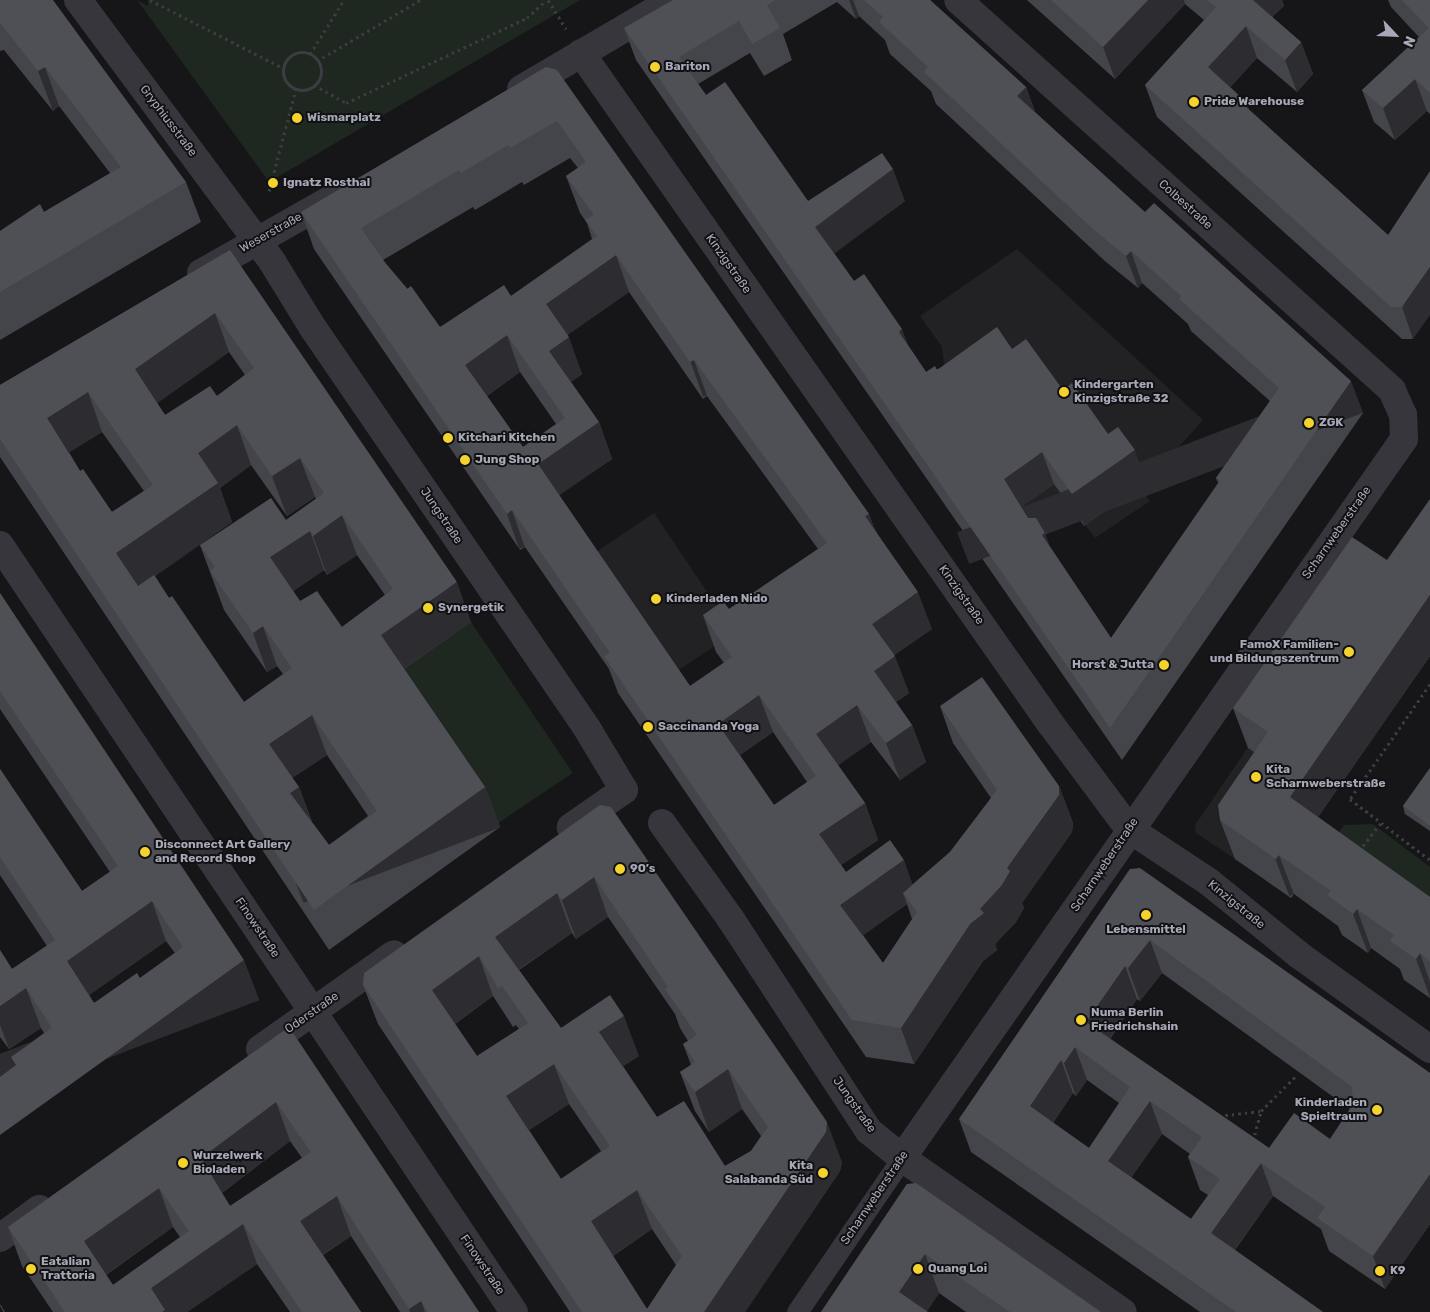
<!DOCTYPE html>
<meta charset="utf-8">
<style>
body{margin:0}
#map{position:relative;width:1430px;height:1312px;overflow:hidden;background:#161517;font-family:Rubik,sans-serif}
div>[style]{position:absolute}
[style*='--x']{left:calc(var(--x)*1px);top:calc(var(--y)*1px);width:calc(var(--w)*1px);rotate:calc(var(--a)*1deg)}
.built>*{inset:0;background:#222124;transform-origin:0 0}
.green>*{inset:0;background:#1f2721;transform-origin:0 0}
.path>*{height:3px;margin-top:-1.5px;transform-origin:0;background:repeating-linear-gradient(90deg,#3c3d43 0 2.5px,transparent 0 6.5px)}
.path>.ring{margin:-1.5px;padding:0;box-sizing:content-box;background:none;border:3px solid #3c3d43;border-radius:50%}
.pedestrian>*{height:21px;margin:-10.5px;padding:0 10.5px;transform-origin:10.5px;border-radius:10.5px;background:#36363c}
.minor>*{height:28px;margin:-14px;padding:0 14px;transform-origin:14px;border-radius:14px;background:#36363c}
.tram>*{height:1px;margin:-0.5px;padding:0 0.5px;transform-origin:0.5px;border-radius:0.5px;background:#4b4c53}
.wall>*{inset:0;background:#44454a}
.shaded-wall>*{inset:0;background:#2d2d31;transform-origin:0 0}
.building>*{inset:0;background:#4f4f56}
.dots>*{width:14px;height:14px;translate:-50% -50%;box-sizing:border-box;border:2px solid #111012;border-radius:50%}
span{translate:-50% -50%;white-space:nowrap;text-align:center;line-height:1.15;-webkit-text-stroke:4px #111012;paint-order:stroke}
.poi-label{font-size:12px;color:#a7a9b8;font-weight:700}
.left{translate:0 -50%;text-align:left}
.right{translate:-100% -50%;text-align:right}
.street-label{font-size:12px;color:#a7a9b8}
.north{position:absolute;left:1370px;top:10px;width:50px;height:50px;-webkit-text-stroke:4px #111012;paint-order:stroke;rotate:115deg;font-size:14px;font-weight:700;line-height:20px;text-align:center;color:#a7a9b8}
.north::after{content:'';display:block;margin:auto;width:18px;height:22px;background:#a7a9b8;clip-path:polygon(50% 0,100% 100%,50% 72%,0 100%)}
</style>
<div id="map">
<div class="built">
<i style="clip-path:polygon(1017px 249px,1203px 420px,1141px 489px,1150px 501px,1095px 538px,1061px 494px,1022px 521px,945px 373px,942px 347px,920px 316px)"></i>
<i style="left:654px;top:513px;width:144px;height:95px;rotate:56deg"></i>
<i style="clip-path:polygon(1283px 696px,1232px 844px,1235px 859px,1196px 833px,1195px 825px)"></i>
</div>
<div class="green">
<i style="clip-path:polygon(137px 0,148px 6px,148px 0,580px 0,269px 182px)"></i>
<i style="left:471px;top:622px;width:182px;height:92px;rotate:56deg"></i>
<i style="clip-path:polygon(1373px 824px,1430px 867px,1430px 913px,1325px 851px,1344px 825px)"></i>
</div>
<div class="path">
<i style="--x:150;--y:0;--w:149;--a:27.1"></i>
<i style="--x:548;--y:0;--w:34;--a:58"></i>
<i class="ring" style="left:283px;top:52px;width:35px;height:35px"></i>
<i style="--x:310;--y:54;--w:64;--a:-57.8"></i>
<i style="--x:317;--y:61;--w:120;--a:-30.6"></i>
<i style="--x:314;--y:85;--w:37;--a:29"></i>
<i style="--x:346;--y:103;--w:200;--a:-25.2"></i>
<i style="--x:527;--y:18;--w:26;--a:-43"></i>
<i style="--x:269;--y:191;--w:106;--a:-75.2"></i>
<i style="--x:1430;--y:684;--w:140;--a:124.8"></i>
<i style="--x:1350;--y:799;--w:101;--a:37.3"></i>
<i style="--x:1359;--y:851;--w:37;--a:-52"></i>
<i style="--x:1219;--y:1116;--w:42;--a:-6.8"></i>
<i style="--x:1253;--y:1141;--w:31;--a:-75"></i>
<i style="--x:1261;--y:1111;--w:48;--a:-45"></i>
</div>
<div class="pedestrian">
<i style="--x:797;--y:1312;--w:186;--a:-55.7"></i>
</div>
<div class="minor">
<i style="--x:78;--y:0;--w:327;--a:53.4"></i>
<i style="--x:273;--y:263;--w:76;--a:58.4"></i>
<i style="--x:313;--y:328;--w:487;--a:55.6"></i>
<i style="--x:588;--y:730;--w:70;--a:59"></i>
<i style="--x:624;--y:790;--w:65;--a:145.1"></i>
<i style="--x:581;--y:53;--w:818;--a:55.01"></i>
<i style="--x:1050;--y:723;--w:132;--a:53.3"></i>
<i style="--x:1129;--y:829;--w:96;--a:33.5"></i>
<i style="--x:1209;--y:882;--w:116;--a:39"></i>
<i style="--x:1299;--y:955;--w:161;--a:35.7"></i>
<i style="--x:521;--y:89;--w:176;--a:-30.4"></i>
<i style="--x:201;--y:273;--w:154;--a:-29.6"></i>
<i style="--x:0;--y:545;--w:923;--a:56.17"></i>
<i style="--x:662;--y:823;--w:117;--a:54.4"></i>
<i style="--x:730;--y:918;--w:254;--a:56.9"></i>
<i style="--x:869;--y:1131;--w:43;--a:39.3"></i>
<i style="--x:902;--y:1158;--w:269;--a:34.9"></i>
<i style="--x:260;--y:1049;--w:164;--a:-35.3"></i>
<i style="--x:902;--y:1158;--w:877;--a:-55.08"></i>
<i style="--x:1404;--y:439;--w:24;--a:-92"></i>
<i style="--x:1403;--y:415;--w:27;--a:-114"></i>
<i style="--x:1392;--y:390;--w:583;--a:-138.06"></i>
<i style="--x:0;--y:1238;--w:49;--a:-36.6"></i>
</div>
<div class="tram">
<i style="--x:0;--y:1305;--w:8;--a:60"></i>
</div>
<div class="wall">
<i style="clip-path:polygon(0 0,186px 182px,201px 222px,0 340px,0 231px,44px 212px,110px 173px,59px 106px,53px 111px,4px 50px,0 51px)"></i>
<i style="clip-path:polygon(evenodd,673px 0,930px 0,1026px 87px,1035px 112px,1363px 413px,1122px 760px,636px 60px,624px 28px,673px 0,837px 2px,856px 19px,859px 16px,885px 40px,890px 54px,931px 91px,936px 104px,1106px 262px,1138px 288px,1142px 283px,1188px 324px,1191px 331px,1270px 401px,1216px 478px,1218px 483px,1111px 638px,1051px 548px,1028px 518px,1021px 507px,1054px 484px,1084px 526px,1146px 482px,1108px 434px,1063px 390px,1012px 349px,926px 372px,908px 345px,854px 281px,834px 253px,905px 201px,808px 201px,706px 95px,698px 84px,750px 53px,764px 76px,792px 60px,783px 34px,837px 2px)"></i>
<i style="clip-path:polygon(1027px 0,1282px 0,1284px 6px,1272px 17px,1301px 42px,1313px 74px,1297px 92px,1257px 58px,1230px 87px,1246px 102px,1249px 110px,1388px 235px,1413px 339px,1402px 339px,1157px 117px,1145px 85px,1204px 20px,1185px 4px,1115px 79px)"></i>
<i style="clip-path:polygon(1388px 0,1430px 0,1430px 114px,1427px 111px,1395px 140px,1374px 122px,1362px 90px,1419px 37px,1391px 7px)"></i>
<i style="clip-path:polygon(evenodd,546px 67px,869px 514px,874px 528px,932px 629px,894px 655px,909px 693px,896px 702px,912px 725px,926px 762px,900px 780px,871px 742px,838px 765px,865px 803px,878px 840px,841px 865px,846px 872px,913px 884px,950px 852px,991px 798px,953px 743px,940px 706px,1059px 786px,1073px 823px,1072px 832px,1022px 903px,1024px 908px,1016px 922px,995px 944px,997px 950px,983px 961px,914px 1064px,866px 1057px,618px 693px,609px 669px,525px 547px,520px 550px,314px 249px,301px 212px,546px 67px,570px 158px,578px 168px,566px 176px,580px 213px,587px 223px,592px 239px,511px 296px,440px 327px,383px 260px,473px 207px,475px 210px,522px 182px,524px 185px,570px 158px,546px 67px,629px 292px,703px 399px,707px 396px,818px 549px,729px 609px,703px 615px,716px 652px,724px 663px,690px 686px,559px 495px,612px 459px,599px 422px,571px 382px,582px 374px,567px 335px,629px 292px,546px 67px,520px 372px,556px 424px,523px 447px,487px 396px,520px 372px,546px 67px,773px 732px,807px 782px,774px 805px,740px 755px,773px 732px,546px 67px,907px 904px,912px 919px,883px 963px,863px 935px,907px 904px)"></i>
<i style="clip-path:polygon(evenodd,230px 250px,471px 622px,404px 669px,485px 787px,500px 827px,329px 950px,0 457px,0 385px,230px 250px,229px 352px,245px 375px,217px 396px,165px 415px,157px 403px,229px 352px,230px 250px,102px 432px,144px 491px,112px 512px,80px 471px,69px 452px,102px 432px,230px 250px,251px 465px,287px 516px,315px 497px,316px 499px,286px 520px,200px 545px,224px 610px,267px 672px,277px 666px,283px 674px,244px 702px,169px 598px,155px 576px,232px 522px,220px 488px,251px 465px,230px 250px,357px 555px,385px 595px,342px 627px,300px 601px,293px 591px,324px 570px,327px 575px,357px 555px,230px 250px,327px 755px,368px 816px,329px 845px,312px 822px,299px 787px,292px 778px,327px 755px)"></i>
<i style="clip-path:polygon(1387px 560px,1430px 656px,1318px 817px,1430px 897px,1430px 998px,1404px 980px,1400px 969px,1371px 948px,1368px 953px,1342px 935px,1338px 926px,1294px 894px,1291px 898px,1235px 859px,1220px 820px,1254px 752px,1248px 748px,1233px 708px)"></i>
<i style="clip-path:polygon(evenodd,0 593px,259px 1000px,15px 1066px,11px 1057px,44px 1033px,41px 1028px,9px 1049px,0 1037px,0 950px,12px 969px,47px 946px,0 875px,0 769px,82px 891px,110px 872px,0 709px,0 593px,166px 941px,175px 953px,140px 978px,94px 1003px,89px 995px,166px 941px)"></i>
<i style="clip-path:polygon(1430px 768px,1430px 831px,1405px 814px,1403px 806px)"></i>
<i style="clip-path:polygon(evenodd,600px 805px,842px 1162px,840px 1171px,745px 1312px,570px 1312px,378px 1024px,363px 985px,600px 805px,608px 917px,675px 1014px,680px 1028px,688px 1041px,683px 1044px,691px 1065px,680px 1072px,695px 1111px,709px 1132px,742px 1109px,761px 1136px,751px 1151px,725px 1166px,657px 1117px,623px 1066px,639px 1056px,561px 1028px,519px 970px,572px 933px,576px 939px,608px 917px,600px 805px,493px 996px,513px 1027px,516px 1025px,519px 1029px,477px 1056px,455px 1024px,493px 996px,600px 805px,569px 1104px,601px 1151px,561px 1179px,529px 1130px,569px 1104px,600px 805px,652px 1229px,676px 1265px,647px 1309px,613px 1256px,652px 1229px)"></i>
<i style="clip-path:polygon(evenodd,1130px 869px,1430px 1073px,1430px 1224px,1385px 1289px,1329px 1251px,1321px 1229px,1273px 1196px,1235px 1250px,1323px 1312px,1200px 1312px,971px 1152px,959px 1119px,1130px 869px,1162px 973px,1350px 1109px,1330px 1139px,1269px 1148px,1110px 1039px,1137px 999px,1140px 1001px,1162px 973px,1130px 869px,1087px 1080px,1119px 1103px,1089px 1148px,1053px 1123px,1073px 1093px,1076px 1096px,1087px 1080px,1130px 869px,1162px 1134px,1190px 1154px,1188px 1157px,1200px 1190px,1208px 1195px,1191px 1219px,1131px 1177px,1162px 1134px)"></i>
<i style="clip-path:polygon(evenodd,289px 1027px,479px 1312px,400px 1312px,351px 1236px,323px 1255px,361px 1312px,290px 1312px,257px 1264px,187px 1312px,53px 1312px,22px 1266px,8px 1227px,289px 1027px,290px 1141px,302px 1158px,230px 1206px,222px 1193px,290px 1141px,289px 1027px,173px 1227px,180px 1237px,113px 1285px,106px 1275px,173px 1227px)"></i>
<i style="clip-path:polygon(907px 1184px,1101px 1312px,966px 1312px,939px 1293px,927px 1311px,821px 1312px)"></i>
</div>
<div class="shaded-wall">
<i style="clip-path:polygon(849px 0,853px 0,859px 16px,856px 19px)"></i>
<i style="clip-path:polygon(1148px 0,1184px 0,1185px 4px,1115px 79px,1103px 47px)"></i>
<i style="clip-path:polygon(1250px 0,1282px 0,1284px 6px,1260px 28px)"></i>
<i style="clip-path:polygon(1246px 26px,1257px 58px,1220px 99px,1208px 67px)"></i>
<i style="clip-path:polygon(1301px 42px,1313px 74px,1297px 92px,1285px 60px)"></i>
<i style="clip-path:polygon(45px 67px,59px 106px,53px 111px,38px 71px)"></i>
<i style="clip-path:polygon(1415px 79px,1427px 111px,1395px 140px,1383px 108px)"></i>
<i style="clip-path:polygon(1026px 87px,1037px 119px,1017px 96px)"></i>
<i style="clip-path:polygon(1246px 102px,1258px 134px,1244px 105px)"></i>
<i style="clip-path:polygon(893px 169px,905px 201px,827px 259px,815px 227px)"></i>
<i style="clip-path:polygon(1131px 251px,1142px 283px,1138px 288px,1126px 256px)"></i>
<i style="clip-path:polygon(616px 255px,629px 292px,559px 341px,546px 304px)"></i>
<i style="clip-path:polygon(1430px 267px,1430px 315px,1413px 339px,1402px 307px)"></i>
<i style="clip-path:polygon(215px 313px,229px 352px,149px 409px,135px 369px)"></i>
<i style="clip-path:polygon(902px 329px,914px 361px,899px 332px)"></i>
<i style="clip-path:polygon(507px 335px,520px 372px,478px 402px,465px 365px)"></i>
<i style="clip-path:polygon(569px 337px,582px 374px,563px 388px,549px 351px)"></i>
<i style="left:694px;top:360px;width:38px;height:4px;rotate:70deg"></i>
<i style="left:1351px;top:381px;width:34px;height:422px;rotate:69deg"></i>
<i style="clip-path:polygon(88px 392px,102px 432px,62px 457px,47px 418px)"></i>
<i style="clip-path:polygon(599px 422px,612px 459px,551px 501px,538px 464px)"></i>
<i style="clip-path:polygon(237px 425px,251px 465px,220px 488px,232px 522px,131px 593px,116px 553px,198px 453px)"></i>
<i style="clip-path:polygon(1135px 450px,1146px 482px,1084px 526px,1072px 494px)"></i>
<i style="clip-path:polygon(1042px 452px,1054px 484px,1016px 511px,1004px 479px)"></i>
<i style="clip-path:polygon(300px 458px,315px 497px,287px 516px,272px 476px)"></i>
<i style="left:512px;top:510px;width:39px;height:6px;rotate:71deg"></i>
<i style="clip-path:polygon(869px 514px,882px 551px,865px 516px)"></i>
<i style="clip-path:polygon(342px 515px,357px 555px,327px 575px,313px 536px)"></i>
<i style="clip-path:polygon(310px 531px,324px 570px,285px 597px,270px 557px)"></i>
<i style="clip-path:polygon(1045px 533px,1057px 565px,1042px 535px)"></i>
<i style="clip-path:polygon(457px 582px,471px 622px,395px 675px,381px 635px)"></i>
<i style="clip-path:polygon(918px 592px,932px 629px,886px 661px,872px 624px)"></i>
<i style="clip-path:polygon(1430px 595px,1430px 656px,1304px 837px,1290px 797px)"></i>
<i style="clip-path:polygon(263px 626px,277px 666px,267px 672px,253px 633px)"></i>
<i style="clip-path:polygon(895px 656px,909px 693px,888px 708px,874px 671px)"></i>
<i style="clip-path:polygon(759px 695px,773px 732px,731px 761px,718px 724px)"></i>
<i style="clip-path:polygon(857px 705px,871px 742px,830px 771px,816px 734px)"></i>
<i style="clip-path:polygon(312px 715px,327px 755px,284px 783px,269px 744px)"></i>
<i style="clip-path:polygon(912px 725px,926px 762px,900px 780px,886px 743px)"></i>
<i style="clip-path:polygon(1059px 786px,1073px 823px,1072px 832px,1022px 903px,1024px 908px,1016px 922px,995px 944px,997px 950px,983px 961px,914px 1064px,901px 1028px,1007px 868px)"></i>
<i style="clip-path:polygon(299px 787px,313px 827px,290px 793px)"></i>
<i style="left:485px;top:787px;width:43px;height:211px;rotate:69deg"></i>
<i style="clip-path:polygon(865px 803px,878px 840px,832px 871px,819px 834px)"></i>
<i style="left:1279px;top:855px;width:42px;height:5px;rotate:69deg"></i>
<i style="clip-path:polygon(904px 860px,917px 897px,903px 893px,907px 904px,854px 942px,840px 905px)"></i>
<i style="clip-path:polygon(594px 877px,608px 917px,576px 939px,562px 900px)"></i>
<i style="clip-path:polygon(557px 893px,572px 933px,509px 976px,495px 937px)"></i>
<i style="clip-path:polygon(152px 901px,166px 941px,82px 1000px,67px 961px)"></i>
<i style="clip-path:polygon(1357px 909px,1371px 948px,1368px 953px,1353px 914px)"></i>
<i style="clip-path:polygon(1150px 940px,1162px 973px,1140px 1001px,1128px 968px)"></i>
<i style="clip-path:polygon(1420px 953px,1430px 982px,1430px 997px,1416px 959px)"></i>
<i style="clip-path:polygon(479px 956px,493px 996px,446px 1030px,432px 990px)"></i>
<i style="left:244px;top:960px;width:43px;height:300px;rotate:69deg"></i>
<i style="clip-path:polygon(1125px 966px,1137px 999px,1098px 1055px,1086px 1022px)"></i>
<i style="clip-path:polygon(26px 988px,41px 1028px,9px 1049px,0 1025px,0 1006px)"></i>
<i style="clip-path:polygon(624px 1016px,639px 1056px,614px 1072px,599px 1032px)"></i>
<i style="clip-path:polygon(1075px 1047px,1087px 1080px,1076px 1096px,1064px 1063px)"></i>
<i style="clip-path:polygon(1061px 1060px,1073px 1093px,1042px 1139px,1030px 1106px)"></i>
<i style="clip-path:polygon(554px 1064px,569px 1104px,520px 1136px,506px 1096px)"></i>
<i style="clip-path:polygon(728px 1069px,742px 1109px,709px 1132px,695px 1092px)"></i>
<i style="clip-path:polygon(1150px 1101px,1162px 1134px,1120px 1194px,1108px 1161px)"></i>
<i style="clip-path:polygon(276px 1102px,290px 1141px,215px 1198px,201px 1158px)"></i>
<i style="clip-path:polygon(827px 1122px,842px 1162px,840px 1171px,745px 1312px,704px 1312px)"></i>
<i style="clip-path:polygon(1261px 1163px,1273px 1196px,1223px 1266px,1211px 1233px)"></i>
<i style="clip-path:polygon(1430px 1174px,1430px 1224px,1385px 1289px,1373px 1256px)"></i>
<i style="clip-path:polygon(159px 1188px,173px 1227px,98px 1280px,84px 1241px)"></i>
<i style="clip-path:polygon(637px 1190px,652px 1229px,605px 1261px,591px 1221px)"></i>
<i style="clip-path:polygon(337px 1196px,351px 1236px,314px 1260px,300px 1221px)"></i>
<i style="clip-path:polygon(243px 1224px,257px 1264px,187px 1312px,160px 1312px,151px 1288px)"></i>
<i style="clip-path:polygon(925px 1254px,939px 1293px,926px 1312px,899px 1292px)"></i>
<i style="clip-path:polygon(421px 1301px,425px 1312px,410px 1312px,409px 1309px)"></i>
</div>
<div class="building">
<i style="clip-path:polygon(0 0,53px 0,186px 182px,0 292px,0 231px,40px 204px,44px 212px,121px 167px,45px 67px,38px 71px,0 23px)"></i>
<i style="clip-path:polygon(673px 0,775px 0,767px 5px,780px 28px,752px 44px,739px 21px,679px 57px,706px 95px,725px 82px,808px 201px,882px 153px,893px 169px,815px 227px,854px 281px,864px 274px,902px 329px,899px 332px,926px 372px,935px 366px,937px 370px,997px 327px,1012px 349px,1026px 339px,1063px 390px,1072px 383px,1108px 434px,1118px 427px,1135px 450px,1072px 494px,1042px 452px,1004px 479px,1028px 518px,1036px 518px,1045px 533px,1042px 535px,1111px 638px,1220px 481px,1216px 478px,1279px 388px,1179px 299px,1181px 296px,1131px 251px,1126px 256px,1094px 230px,924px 72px,928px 67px,879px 22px,883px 17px,864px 0,930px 0,1026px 87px,1017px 96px,1145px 212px,1154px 203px,1351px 381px,1110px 728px,624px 28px)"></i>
<i style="clip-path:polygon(1051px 0,1148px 0,1103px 47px)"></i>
<i style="clip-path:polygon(1207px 0,1253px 0,1301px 42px,1285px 60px,1246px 26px,1208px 67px,1246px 102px,1244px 105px,1388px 235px,1430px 171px,1430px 267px,1402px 307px,1391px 307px,1145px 85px,1216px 7px)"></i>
<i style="clip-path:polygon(1402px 0,1430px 0,1430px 93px,1415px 79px,1383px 108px,1362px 90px,1429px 28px)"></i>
<i style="clip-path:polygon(evenodd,546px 67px,557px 70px,869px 514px,865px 516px,918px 592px,872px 624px,895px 656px,874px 671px,912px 725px,886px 743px,857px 705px,816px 734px,865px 803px,819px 834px,846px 872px,890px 840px,904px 860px,840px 905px,883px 963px,917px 912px,903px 893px,950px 852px,997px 790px,940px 706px,982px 677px,1059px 786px,1059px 795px,1007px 868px,1010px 871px,1002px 885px,980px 909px,984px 913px,970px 924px,901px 1028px,852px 1020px,604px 656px,610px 653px,512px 510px,507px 514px,301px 212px,546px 67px,557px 121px,586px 162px,566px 176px,594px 215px,585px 220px,597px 236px,511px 296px,504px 285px,440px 327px,411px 286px,407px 289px,386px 264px,361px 228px,459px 170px,461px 173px,508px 145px,510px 148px,557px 121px,546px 67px,616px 255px,690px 362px,694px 360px,827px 543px,729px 609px,723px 601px,703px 615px,732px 657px,690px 686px,538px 464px,599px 422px,549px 351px,569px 337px,546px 304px,616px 255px,546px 67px,507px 335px,565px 418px,523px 447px,465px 365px,507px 335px,546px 67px,759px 695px,816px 776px,774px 805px,718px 724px,759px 695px)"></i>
<i style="clip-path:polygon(evenodd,230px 250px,457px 582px,381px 635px,485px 787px,314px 910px,0 439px,0 385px,230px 250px,215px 313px,254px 368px,217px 396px,210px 386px,165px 415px,135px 369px,215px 313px,230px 250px,88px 392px,153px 485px,112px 512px,83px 469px,80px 471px,47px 418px,88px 392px,230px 250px,237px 425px,272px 476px,300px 458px,324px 493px,286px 520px,271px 498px,200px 545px,215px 567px,210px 571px,253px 633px,263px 626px,292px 668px,244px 702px,172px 596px,169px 598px,154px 575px,138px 586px,116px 553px,218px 483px,198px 453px,237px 425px,230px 250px,342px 515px,393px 589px,342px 627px,317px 591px,300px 601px,270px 557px,310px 531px,313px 536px,342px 515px,230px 250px,312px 715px,377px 811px,329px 845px,290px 793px,299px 787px,269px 744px,312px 715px)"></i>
<i style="clip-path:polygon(1430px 499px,1430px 595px,1290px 797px,1430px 897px,1430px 961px,1420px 953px,1416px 959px,1390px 941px,1394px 935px,1357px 909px,1353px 914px,1327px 895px,1331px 891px,1279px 855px,1276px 859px,1220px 820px,1218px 805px,1268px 732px,1233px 708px,1352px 537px,1387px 560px)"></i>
<i style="clip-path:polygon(evenodd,0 593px,244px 960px,0 1135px,0 1077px,16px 1065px,11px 1057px,52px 1028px,26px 988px,0 1006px,0 950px,12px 969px,55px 940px,0 857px,0 769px,82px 891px,118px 866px,0 691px,0 593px,152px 901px,183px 947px,140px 978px,137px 973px,94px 1003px,67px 961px,152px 901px)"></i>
<i style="clip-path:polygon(1430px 768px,1430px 826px,1403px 806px)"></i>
<i style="clip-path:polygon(evenodd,600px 805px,611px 807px,827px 1122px,826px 1132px,704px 1312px,582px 1312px,363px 985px,364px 973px,600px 805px,594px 877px,668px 987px,665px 989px,697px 1035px,683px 1044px,695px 1062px,680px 1072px,695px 1092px,728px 1069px,768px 1127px,751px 1151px,725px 1166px,684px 1101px,657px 1117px,599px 1032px,624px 1016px,610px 995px,561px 1028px,495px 937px,557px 893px,562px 900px,594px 877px,600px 805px,479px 956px,498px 988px,502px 986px,528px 1023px,477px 1056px,432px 990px,479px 956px,600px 805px,554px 1064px,610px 1146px,561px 1179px,506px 1096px,554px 1064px,600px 805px,637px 1190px,682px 1256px,647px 1309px,591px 1221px,637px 1190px)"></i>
<i style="clip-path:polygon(evenodd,1140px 868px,1430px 1073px,1430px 1174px,1373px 1256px,1317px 1218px,1325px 1207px,1261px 1163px,1211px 1233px,1323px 1312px,1236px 1312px,959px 1119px,1130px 869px,1140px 868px,1150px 940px,1351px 1086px,1354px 1103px,1330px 1139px,1294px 1113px,1269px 1148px,1086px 1022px,1125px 966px,1128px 968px,1150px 940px,1140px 868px,1075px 1047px,1130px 1087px,1089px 1148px,1030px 1106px,1061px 1060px,1064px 1063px,1075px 1047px,1140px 868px,1150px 1101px,1202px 1137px,1188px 1157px,1220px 1179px,1191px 1219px,1108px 1161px,1150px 1101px)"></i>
<i style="clip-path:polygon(evenodd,289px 1027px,479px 1312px,428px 1312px,421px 1301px,409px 1309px,337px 1196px,300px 1221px,361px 1312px,302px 1312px,243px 1224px,151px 1288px,165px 1310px,162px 1312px,65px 1312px,8px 1227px,289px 1027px,276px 1102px,311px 1152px,230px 1206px,201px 1158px,276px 1102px,289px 1027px,159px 1188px,189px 1231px,113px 1285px,84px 1241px,159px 1188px)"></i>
<i style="clip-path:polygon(916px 1183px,1101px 1312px,1010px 1312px,925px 1254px,899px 1292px,928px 1312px,821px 1312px,907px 1184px)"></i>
</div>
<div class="dots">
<i style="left:655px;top:67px;background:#f5d32f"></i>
<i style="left:1194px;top:102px;background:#f5d32f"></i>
<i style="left:297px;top:118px;background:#f5d32f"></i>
<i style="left:273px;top:183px;background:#f5d32f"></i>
<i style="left:1064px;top:392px;background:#f5d32f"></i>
<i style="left:1309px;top:423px;background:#f5d32f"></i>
<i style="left:448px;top:438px;background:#f5d32f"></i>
<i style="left:465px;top:460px;background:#f5d32f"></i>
<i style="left:656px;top:599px;background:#f5d32f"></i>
<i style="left:428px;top:608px;background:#f5d32f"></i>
<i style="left:1349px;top:652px;background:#f5d32f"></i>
<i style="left:1164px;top:665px;background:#f5d32f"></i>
<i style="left:648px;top:727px;background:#f5d32f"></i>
<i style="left:1256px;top:777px;background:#f5d32f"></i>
<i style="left:145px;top:852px;background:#f5d32f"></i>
<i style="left:620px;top:869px;background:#f5d32f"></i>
<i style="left:1146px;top:915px;background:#f5d32f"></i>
<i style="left:1081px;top:1020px;background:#f5d32f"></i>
<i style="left:1377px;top:1110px;background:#f5d32f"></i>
<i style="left:183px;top:1163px;background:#f5d32f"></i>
<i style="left:823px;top:1173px;background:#f5d32f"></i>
<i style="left:31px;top:1269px;background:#f5d32f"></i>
<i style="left:918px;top:1269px;background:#f5d32f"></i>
<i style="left:1380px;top:1271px;background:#f5d32f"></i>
</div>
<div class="poi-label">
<span class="left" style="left:665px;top:67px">Bariton</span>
<span class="left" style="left:1204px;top:102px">Pride Warehouse</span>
<span class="left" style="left:307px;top:118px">Wismarplatz</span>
<span class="left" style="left:283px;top:183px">Ignatz Rosthal</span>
<span class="left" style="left:1074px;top:392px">Kindergarten<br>Kinzigstraße 32</span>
<span class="left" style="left:1319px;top:423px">ZGK</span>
<span class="left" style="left:458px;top:438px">Kitchari Kitchen</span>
<span class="left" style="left:475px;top:460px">Jung Shop</span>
<span class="left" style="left:666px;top:599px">Kinderladen Nido</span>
<span class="left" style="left:438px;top:608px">Synergetik</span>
<span class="right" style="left:1339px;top:652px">FamoX Familien-<br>und Bildungszentrum</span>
<span class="right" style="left:1154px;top:665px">Horst &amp; Jutta</span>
<span class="left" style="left:658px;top:727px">Saccinanda Yoga</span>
<span class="left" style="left:1266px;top:777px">Kita<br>Scharnweberstraße</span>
<span class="left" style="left:155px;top:852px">Disconnect Art Gallery<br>and Record Shop</span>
<span class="left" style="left:630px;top:869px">90’s</span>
<span style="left:1146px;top:930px">Lebensmittel</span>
<span class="left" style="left:1091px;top:1020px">Numa Berlin<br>Friedrichshain</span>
<span class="right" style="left:1367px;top:1110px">Kinderladen<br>Spieltraum</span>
<span class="left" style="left:193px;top:1163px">Wurzelwerk<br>Bioladen</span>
<span class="right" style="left:813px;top:1173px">Kita<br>Salabanda Süd</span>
<span class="left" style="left:41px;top:1269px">Eatalian<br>Trattoria</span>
<span class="left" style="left:928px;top:1269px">Quang Loi</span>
<span class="left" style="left:1390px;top:1271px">K9</span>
</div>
<div class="street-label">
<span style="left:168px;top:121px;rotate:53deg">Gryphiusstraße</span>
<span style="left:1185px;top:205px;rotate:42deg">Colbestraße</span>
<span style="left:271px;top:233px;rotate:-29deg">Weserstraße</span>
<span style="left:728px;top:264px;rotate:55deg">Kinzigstraße</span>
<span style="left:441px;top:516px;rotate:56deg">Jungstraße</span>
<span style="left:1337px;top:533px;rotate:-55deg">Scharnweberstraße</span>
<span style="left:961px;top:595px;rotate:55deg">Kinzigstraße</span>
<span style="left:1105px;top:865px;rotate:-56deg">Scharnweberstraße</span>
<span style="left:1236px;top:905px;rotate:39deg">Kinzigstraße</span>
<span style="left:257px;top:928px;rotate:56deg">Finowstraße</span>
<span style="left:312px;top:1013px;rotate:-35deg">Oderstraße</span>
<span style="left:854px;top:1105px;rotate:55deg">Jungstraße</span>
<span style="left:875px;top:1198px;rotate:-56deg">Scharnweberstraße</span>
<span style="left:482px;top:1265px;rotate:56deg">Finowstraße</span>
</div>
<div class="north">N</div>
</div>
